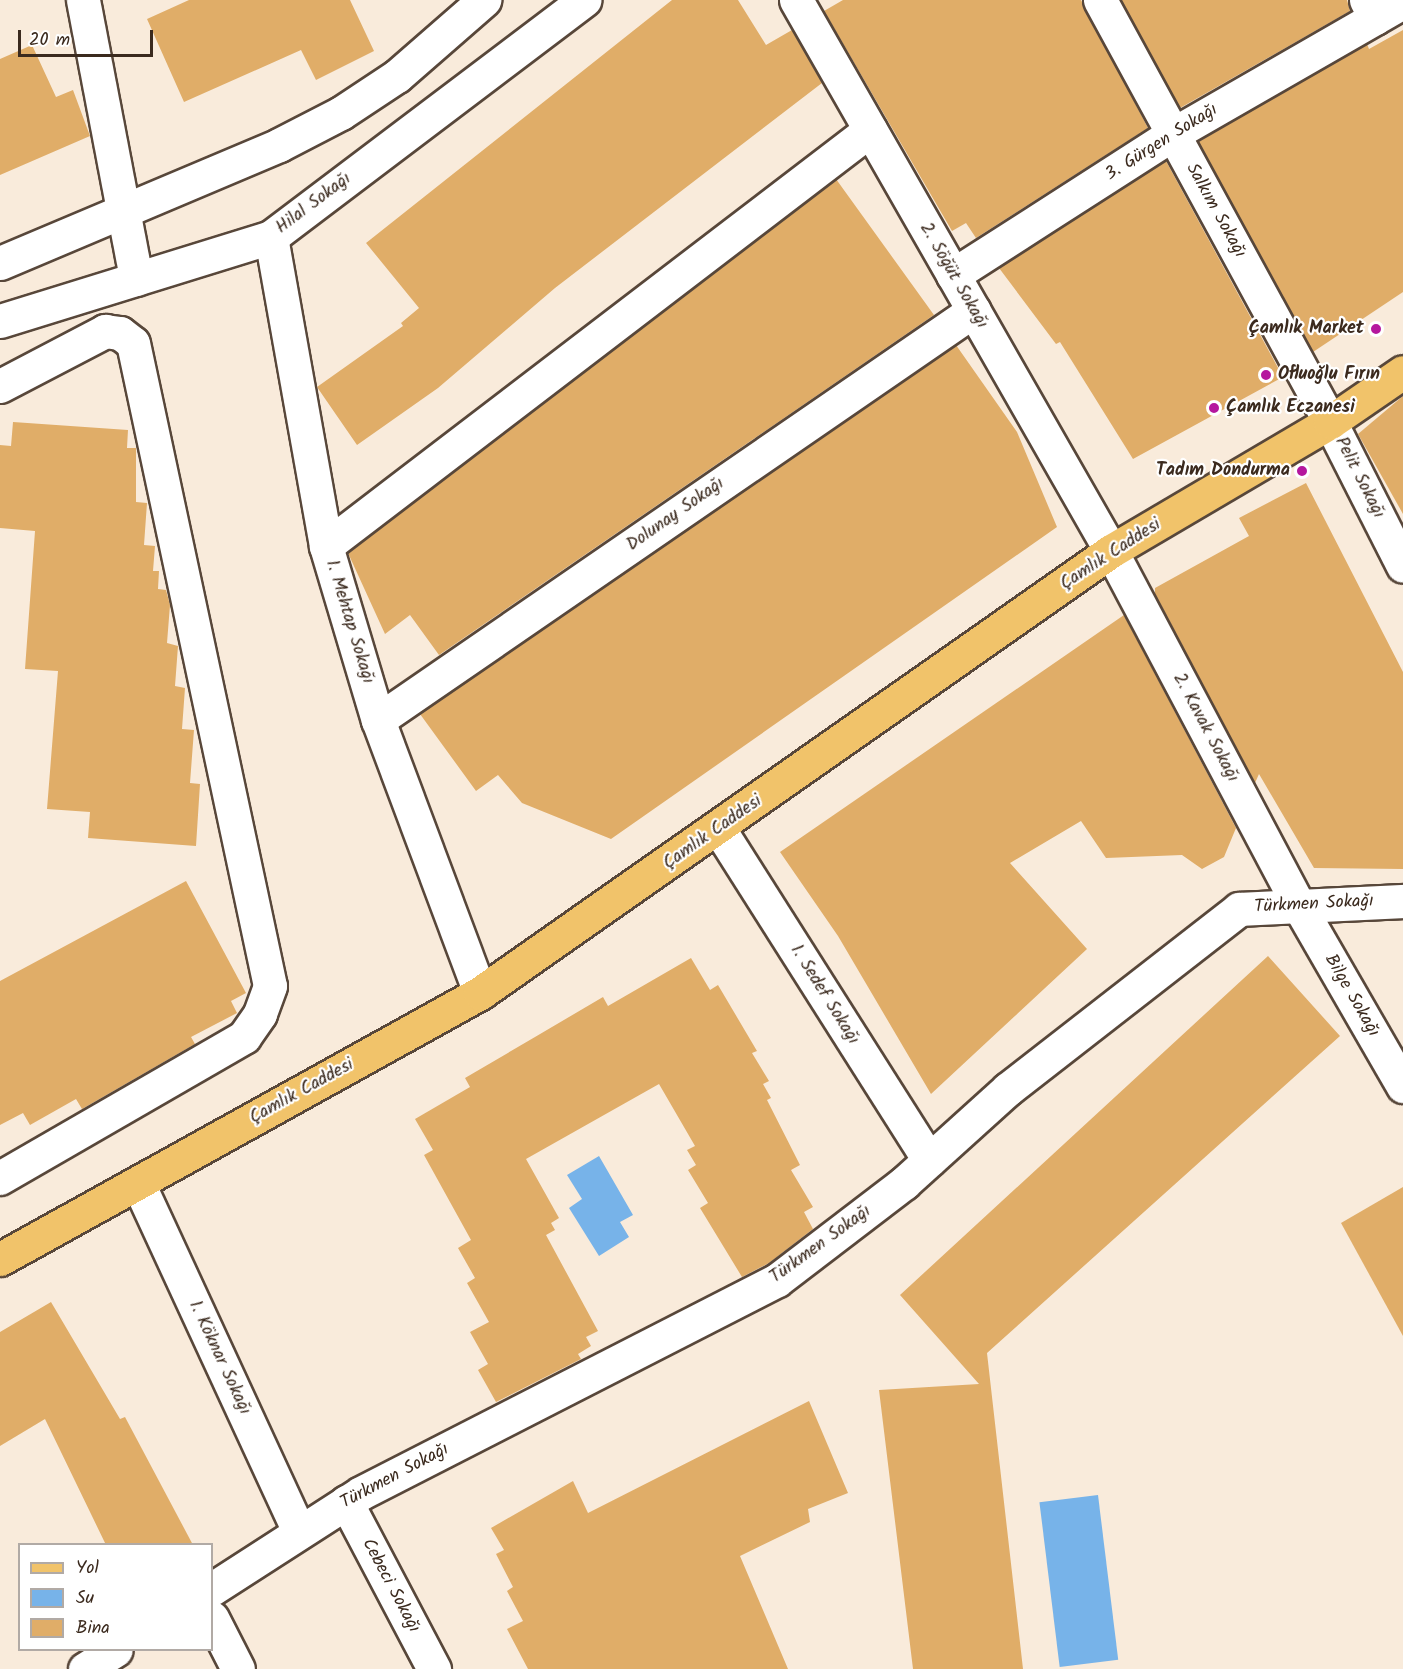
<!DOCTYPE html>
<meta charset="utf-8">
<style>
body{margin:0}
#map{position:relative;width:1403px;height:1669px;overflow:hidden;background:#f9ebdb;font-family:Kalam,sans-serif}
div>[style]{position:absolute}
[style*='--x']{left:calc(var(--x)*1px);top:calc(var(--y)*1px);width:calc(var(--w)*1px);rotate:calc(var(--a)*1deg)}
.water>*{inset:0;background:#77b3e9;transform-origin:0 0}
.building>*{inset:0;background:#e0ad68}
.roads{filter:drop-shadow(2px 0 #58473a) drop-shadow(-2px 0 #58473a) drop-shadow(0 2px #58473a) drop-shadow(0 -2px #58473a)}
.minor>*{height:33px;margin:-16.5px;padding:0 16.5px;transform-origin:16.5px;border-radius:16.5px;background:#fff}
.major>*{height:33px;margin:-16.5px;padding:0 16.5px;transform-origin:16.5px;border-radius:16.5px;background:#f1c36a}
.dots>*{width:16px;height:16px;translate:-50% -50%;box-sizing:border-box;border:3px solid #fff;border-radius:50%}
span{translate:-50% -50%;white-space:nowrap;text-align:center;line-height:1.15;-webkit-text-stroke:4.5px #fff;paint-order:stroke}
.street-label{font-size:18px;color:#3b2a1e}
.poi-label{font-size:18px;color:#3b2a1e;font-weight:700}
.right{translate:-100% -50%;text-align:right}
.left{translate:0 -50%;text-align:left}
.legend{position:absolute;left:18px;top:1543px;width:195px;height:108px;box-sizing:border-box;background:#fff;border:2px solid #b1aaa5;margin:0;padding:8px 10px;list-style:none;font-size:18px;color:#3b2a1e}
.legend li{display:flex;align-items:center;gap:12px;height:30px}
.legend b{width:30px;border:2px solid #b1aaa5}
.scale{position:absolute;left:18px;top:30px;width:135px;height:27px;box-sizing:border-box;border:3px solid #3b2a1e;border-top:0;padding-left:8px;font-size:18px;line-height:21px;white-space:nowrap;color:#3b2a1e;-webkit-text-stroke:4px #fff;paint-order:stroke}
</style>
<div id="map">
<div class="water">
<i style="clip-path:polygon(599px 1156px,633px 1215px,620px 1222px,629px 1237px,599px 1256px,569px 1208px,582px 1199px,567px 1175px)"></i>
<i style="left:1098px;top:1495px;width:166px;height:59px;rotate:83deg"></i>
</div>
<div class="building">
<i style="clip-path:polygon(189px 0,350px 0,374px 51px,316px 80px,301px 50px,184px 102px,147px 19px)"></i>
<i style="clip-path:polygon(672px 0,738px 0,766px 45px,792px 30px,822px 83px,555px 288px,438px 388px,357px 445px,317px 387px,403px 326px,401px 323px,419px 308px,366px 243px)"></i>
<i style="clip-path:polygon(843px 0,1081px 0,1148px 128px,976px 238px,966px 223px,952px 231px,824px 11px)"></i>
<i style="clip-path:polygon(1121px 0,1347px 0,1350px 11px,1180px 108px)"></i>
<i style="clip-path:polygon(1403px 30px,1403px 292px,1313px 352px,1198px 141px,1367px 44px,1369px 49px)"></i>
<i style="clip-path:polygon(32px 45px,56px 97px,73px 90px,90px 136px,0 175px,0 59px)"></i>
<i style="clip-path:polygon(1166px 161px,1283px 377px,1133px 459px,1060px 342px,1056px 344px,999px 268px)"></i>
<i style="clip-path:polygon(836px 179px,934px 315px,439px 655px,410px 615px,385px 634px,348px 553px)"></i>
<i style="clip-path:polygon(956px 345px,1017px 432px,1057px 527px,611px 839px,522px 803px,498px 775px,476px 791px,420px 714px)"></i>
<i style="clip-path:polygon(1403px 396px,1403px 514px,1358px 434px)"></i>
<i style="clip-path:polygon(13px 422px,128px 430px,127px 448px,136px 448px,136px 502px,147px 503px,144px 545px,155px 546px,153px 571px,159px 571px,158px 589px,166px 590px,170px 605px,167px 643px,178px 646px,175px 686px,185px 688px,182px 729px,194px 730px,190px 783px,200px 784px,196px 846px,88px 838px,90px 812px,47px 809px,58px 671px,25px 669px,35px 531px,0 528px,0 445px,11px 446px)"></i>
<i style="clip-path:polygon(1306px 483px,1403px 672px,1403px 869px,1314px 868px,1259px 774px,1255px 783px,1155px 594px,1155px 588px,1249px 536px,1239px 518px)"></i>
<i style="clip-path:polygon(1124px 615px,1236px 828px,1224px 857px,1202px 869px,1182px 855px,1106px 858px,1081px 821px,1010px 863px,1087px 949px,931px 1094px,838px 936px,780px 852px)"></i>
<i style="clip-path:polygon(186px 881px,246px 993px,231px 1001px,237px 1013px,191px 1037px,195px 1044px,82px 1109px,76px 1099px,30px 1125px,23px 1113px,0 1125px,0 981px)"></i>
<i style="clip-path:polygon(1268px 956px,1340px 1036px,987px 1353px,1023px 1669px,913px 1669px,879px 1390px,979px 1384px,900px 1295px)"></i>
<i style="clip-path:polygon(691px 958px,710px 990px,718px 985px,757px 1051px,752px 1053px,769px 1081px,763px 1084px,771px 1098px,767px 1100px,800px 1165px,791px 1170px,813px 1207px,804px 1212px,813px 1229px,769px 1263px,742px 1277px,700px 1208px,708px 1203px,688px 1170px,696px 1165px,687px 1150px,695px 1146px,659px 1084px,526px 1159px,559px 1218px,551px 1223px,555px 1230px,546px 1235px,598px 1331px,586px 1337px,591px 1346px,578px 1354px,581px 1359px,496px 1402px,478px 1370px,488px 1364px,470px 1332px,489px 1322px,467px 1283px,475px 1278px,458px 1248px,471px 1240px,424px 1155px,433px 1150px,415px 1119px,470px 1087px,465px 1078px,535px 1037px,603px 997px,608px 1006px)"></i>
<i style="clip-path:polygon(1403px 1187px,1403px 1336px,1341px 1223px)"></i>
<i style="clip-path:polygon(51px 1302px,120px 1419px,125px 1417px,193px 1545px,106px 1545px,45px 1419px,0 1446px,0 1332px)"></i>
<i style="clip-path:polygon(809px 1401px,848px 1493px,808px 1509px,810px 1522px,740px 1556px,788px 1669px,528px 1669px,507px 1629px,523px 1621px,507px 1591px,513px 1587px,496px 1554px,504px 1550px,491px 1528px,573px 1481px,588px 1513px)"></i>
</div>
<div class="roads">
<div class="minor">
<i style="--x:83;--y:0;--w:284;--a:79.2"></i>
<i style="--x:796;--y:0;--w:635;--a:60.24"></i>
<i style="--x:1111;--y:551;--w:402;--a:62.1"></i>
<i style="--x:1299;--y:906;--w:208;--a:60"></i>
<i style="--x:1100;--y:0;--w:481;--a:61.4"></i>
<i style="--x:1330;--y:422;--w:161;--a:63.1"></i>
<i style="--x:1366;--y:0;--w:20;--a:63"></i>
<i style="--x:1375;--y:18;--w:32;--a:-30"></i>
<i style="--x:271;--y:237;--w:314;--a:79.9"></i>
<i style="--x:326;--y:546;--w:182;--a:73.4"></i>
<i style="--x:378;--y:720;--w:291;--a:69.5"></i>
<i style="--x:0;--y:263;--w:303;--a:-22.9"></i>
<i style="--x:279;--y:145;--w:70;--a:-27.3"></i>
<i style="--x:341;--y:113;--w:67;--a:-33.5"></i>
<i style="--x:397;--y:76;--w:116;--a:-41.1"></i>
<i style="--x:953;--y:275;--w:261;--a:-32.7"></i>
<i style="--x:1173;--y:134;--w:233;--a:-29.9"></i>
<i style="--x:0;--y:321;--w:284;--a:-17.2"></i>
<i style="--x:271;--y:237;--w:393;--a:-37.1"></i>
<i style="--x:0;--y:386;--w:119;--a:-27.6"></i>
<i style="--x:105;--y:331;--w:15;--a:8"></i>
<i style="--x:120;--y:333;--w:16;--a:38"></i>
<i style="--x:133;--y:343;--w:657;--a:77.97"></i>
<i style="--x:270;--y:986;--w:30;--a:110"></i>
<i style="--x:260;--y:1014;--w:28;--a:125"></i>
<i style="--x:244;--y:1037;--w:282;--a:150"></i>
<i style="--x:326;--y:546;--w:685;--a:-37.41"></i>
<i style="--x:378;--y:720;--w:723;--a:-34.52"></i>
<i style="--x:719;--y:829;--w:392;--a:57.6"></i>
<i style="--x:138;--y:1183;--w:384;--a:65.2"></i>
<i style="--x:346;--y:1502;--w:189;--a:62.2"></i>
<i style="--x:212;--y:1589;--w:177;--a:-32.8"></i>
<i style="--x:361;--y:1493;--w:467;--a:-27.1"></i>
<i style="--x:777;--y:1280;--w:160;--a:-37.4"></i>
<i style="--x:904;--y:1183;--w:140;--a:-42.1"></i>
<i style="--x:1008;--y:1089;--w:293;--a:-37.9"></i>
<i style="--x:1239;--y:909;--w:164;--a:-2.8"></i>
<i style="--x:212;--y:1618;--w:57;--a:63"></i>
<i style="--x:85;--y:1669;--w:36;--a:-32"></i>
</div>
<div class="major">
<i style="--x:0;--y:1259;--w:549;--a:-28.99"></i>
<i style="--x:480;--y:993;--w:770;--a:-35.01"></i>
<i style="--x:1111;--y:551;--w:254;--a:-30.5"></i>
<i style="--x:1330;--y:422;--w:88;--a:-34.4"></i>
</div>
</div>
<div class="dots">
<i style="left:1376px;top:329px;background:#b5179e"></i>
<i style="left:1266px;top:375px;background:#b5179e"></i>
<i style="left:1214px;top:408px;background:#b5179e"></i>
<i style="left:1302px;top:471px;background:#b5179e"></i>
</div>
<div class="street-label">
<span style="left:1162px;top:143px;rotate:-32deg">3. Gürgen Sokağı</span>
<span style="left:314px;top:204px;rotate:-37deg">Hilal Sokağı</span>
<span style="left:1215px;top:211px;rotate:61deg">Salkım Sokağı</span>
<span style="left:953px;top:276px;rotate:60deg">2. Söğüt Sokağı</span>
<span style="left:1359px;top:478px;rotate:63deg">Pelit Sokağı</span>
<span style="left:676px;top:515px;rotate:-35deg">Dolunay Sokağı</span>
<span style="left:1111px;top:555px;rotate:-33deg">Çamlık Caddesi</span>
<span style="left:349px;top:622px;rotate:73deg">1. Mehtap Sokağı</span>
<span style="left:1205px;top:728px;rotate:62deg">2. Kavak Sokağı</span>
<span style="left:713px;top:833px;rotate:-35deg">Çamlık Caddesi</span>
<span style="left:1314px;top:905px;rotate:-3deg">Türkmen Sokağı</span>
<span style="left:824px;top:995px;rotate:58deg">1. Sedef Sokağı</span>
<span style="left:1351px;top:996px;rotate:60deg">Bilge Sokağı</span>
<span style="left:302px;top:1092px;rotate:-29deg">Çamlık Caddesi</span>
<span style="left:821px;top:1245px;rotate:-36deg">Türkmen Sokağı</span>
<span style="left:219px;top:1358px;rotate:65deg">1. Köknar Sokağı</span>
<span style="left:395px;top:1477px;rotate:-28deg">Türkmen Sokağı</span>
<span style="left:390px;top:1586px;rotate:62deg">Cebeci Sokağı</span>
</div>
<div class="poi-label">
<span class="right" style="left:1364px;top:329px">Çamlık Market</span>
<span class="left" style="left:1278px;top:375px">Ofluoğlu Fırın</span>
<span class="left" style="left:1226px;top:408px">Çamlık Eczanesi</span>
<span class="right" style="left:1290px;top:471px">Tadım Dondurma</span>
</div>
<ul class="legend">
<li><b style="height:8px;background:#f1c36a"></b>Yol</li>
<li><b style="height:16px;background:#77b3e9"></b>Su</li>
<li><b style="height:16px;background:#e0ad68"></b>Bina</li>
</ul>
<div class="scale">20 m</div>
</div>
